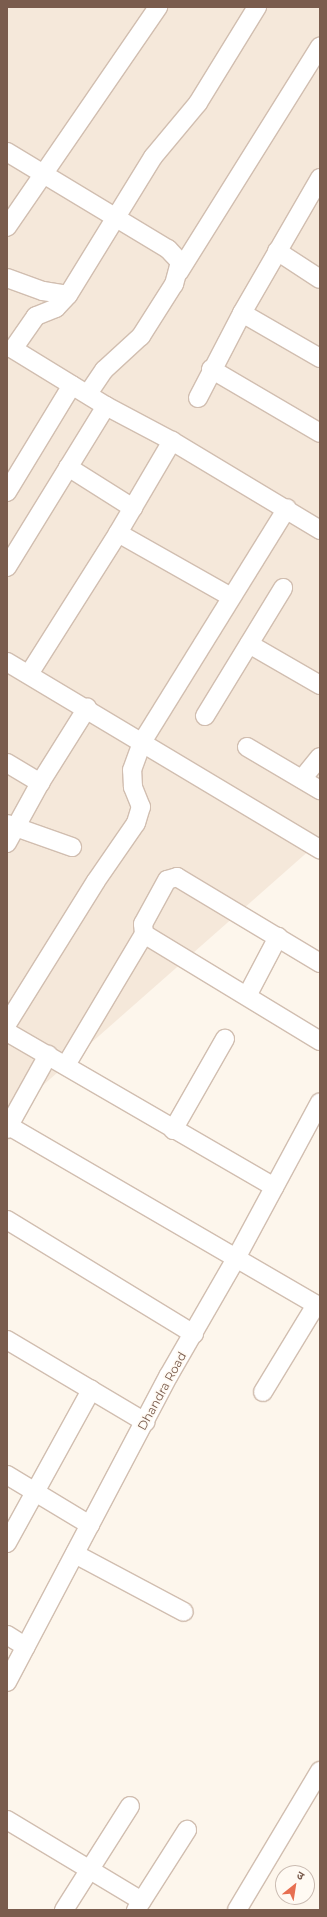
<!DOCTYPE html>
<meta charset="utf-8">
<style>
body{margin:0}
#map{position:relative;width:327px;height:1917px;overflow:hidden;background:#fdf6ec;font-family:Montserrat,"Noto Sans Devanagari",sans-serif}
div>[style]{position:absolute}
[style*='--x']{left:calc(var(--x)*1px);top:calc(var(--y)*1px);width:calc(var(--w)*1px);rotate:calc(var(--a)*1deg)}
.residential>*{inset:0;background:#f5e8da}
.roads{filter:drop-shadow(1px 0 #d1beb0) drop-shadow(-1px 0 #d1beb0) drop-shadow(0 1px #d1beb0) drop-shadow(0 -1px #d1beb0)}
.minor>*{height:18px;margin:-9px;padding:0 9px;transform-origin:9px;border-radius:9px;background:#fff}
span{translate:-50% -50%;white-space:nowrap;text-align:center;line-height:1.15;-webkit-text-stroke:3px #fffaf3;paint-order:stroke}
.street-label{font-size:12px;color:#7a5c4d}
.frame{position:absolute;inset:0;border:8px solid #7a5c4d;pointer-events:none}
.north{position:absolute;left:275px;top:1865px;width:40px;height:40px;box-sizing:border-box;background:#fffaf3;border:1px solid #cabbb1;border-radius:50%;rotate:30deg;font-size:11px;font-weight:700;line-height:16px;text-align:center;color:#7a5c4d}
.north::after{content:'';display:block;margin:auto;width:14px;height:18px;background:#e76f51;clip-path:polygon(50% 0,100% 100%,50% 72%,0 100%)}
</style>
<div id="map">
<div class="residential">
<i style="clip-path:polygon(7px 7px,320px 7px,320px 841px,7px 1117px)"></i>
</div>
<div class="roads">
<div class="minor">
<i style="--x:257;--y:7;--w:113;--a:121.6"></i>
<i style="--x:198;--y:103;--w:70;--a:129.8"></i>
<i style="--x:153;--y:157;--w:162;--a:121.6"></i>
<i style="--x:68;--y:295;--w:18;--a:133"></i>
<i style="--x:56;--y:308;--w:22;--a:158"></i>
<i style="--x:36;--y:316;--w:40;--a:124.9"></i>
<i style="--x:13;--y:349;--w:109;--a:31.5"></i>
<i style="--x:106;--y:406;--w:75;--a:27.9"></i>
<i style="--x:172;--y:441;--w:173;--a:31"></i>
<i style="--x:7;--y:152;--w:188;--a:31.1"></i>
<i style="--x:168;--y:249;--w:18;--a:47"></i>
<i style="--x:180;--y:262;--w:23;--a:105"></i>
<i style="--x:174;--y:284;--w:62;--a:122.4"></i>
<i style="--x:141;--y:336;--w:50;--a:137.4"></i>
<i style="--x:104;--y:370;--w:29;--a:124"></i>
<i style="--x:7;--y:227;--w:267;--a:-55.5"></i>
<i style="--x:277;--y:251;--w:51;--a:33.1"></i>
<i style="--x:179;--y:272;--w:266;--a:-58"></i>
<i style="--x:7;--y:278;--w:38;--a:20"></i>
<i style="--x:43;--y:291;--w:25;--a:9"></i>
<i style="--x:242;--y:313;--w:156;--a:-60"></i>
<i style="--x:211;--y:369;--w:126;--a:30.4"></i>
<i style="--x:198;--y:398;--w:96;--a:-62.6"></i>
<i style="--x:242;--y:313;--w:90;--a:30"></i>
<i style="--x:68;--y:467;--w:77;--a:32.2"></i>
<i style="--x:7;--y:492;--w:125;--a:-58.7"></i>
<i style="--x:118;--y:533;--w:130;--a:29.5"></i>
<i style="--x:7;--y:567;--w:189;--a:-58.4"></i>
<i style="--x:249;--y:644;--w:82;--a:30"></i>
<i style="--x:7;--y:662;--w:365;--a:30.9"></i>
<i style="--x:29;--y:674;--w:167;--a:-57.7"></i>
<i style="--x:118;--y:533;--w:107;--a:-59.6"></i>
<i style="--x:205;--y:716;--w:150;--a:-58.6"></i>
<i style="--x:247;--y:747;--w:85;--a:30.5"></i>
<i style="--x:7;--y:763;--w:39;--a:31"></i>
<i style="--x:302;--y:779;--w:28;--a:-51"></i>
<i style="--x:7;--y:824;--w:69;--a:19.5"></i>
<i style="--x:7;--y:843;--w:68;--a:-61.2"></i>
<i style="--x:40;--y:783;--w:89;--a:-57.9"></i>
<i style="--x:320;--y:963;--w:167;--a:-149"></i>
<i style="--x:177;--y:877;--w:10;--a:163"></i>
<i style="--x:167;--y:880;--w:50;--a:118.6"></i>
<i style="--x:143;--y:924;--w:10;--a:84"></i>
<i style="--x:144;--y:934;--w:206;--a:31.3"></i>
<i style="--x:247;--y:996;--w:67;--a:-62.3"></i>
<i style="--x:7;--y:1024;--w:168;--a:-58.1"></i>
<i style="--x:96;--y:881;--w:70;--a:-55.4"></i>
<i style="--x:136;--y:823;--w:17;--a:-73"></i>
<i style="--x:141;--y:807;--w:22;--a:-112"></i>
<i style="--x:133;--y:787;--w:17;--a:-93"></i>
<i style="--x:132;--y:770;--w:30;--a:-70"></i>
<i style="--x:142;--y:742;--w:275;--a:-58.2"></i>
<i style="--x:7;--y:1032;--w:309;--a:30.1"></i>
<i style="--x:66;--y:1065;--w:152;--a:-59.2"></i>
<i style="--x:9;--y:1126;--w:360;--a:30.2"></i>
<i style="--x:7;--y:1129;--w:85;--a:-61"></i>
<i style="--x:173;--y:1130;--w:105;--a:-60.3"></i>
<i style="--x:7;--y:1220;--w:219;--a:31.4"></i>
<i style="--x:7;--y:1340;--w:161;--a:30.7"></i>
<i style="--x:263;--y:1392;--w:102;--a:-58.7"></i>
<i style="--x:7;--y:1475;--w:97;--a:31.1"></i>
<i style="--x:7;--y:1543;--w:175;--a:-61.2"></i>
<i style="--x:75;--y:1554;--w:123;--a:28"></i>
<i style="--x:7;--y:1635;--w:22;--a:32"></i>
<i style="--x:7;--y:1682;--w:347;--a:-62.2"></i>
<i style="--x:169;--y:1375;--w:133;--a:-60.1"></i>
<i style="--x:235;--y:1260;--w:179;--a:-61.7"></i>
<i style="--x:7;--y:1820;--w:157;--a:31"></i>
<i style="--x:64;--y:1910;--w:123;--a:-57.6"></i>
<i style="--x:136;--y:1910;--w:95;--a:-57.5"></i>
<i style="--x:237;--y:1910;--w:162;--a:-59.2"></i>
</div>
</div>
<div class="street-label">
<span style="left:162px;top:1391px;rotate:-61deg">Dhandra Road</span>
</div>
<div class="frame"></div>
<div class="north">उ</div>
</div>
